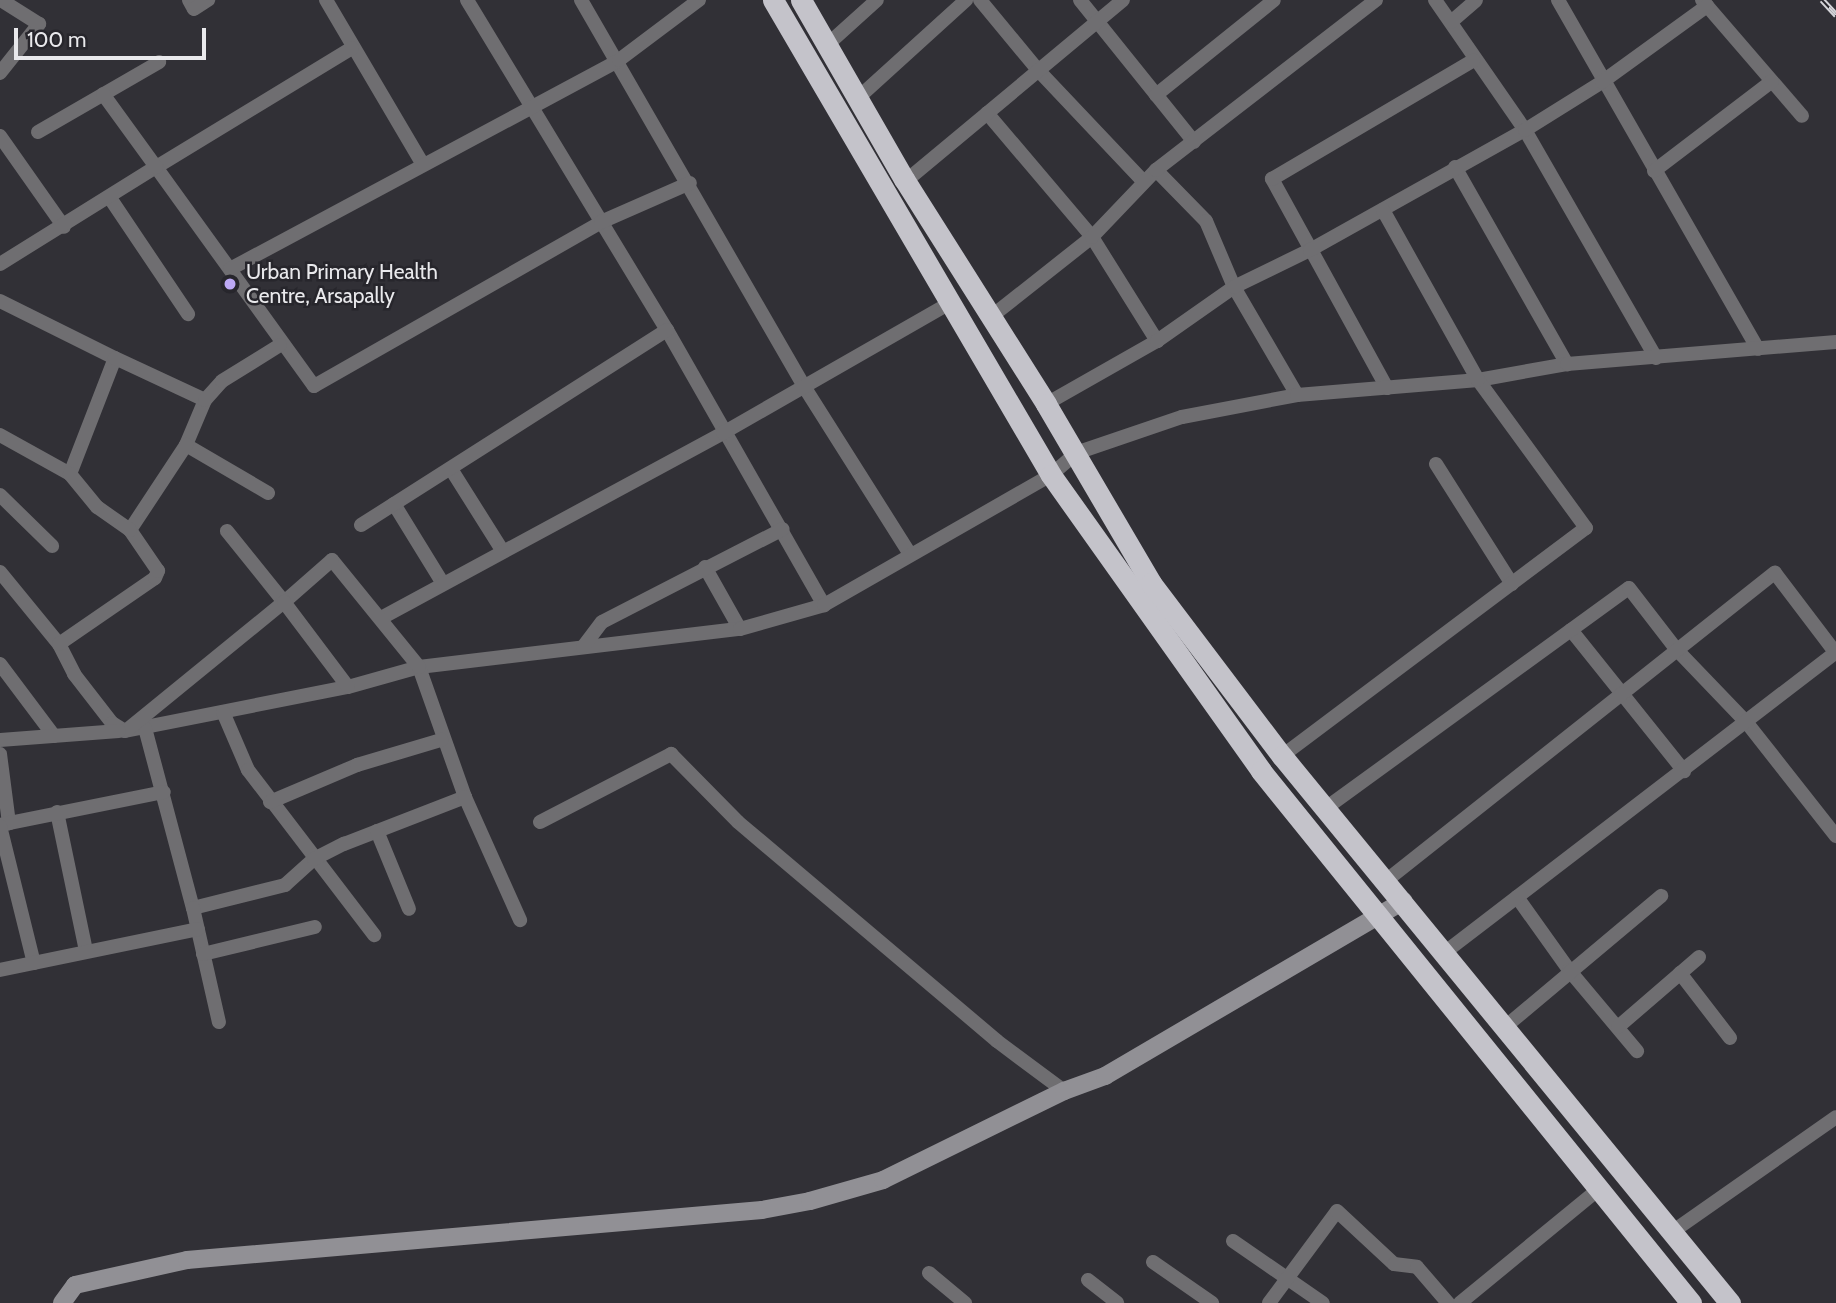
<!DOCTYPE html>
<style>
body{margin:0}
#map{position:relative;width:1836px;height:1303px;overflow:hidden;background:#313036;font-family:Cabin,sans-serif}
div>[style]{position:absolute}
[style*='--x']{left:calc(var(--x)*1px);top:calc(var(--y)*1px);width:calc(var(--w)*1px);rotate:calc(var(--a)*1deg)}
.street>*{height:14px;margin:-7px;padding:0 7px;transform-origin:7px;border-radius:7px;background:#6f6e71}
.secondary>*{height:18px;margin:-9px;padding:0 9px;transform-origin:9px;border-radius:9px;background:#919095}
.highway>*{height:21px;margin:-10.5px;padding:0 10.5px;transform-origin:10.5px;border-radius:10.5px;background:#c4c3ca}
.rail>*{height:6px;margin-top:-3px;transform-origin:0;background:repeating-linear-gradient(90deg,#27262c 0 10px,#d5d5d9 0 20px);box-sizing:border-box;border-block:2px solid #d5d5d9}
.dots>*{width:19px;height:19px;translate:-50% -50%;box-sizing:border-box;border:4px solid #27262c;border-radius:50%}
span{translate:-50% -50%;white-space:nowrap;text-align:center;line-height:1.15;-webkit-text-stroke:5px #27262c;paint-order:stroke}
.poi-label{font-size:21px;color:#e9e9ec}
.left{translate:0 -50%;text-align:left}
.scale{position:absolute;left:14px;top:28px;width:192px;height:32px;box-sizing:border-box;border:4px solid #e9e9ec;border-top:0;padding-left:9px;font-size:21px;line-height:24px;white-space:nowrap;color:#e9e9ec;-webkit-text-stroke:5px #27262c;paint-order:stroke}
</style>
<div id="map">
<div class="street">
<i style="--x:189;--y:0;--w:10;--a:61"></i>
<i style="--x:194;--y:9;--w:17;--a:-33"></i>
<i style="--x:326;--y:0;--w:189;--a:59.5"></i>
<i style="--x:467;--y:0;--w:386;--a:58.8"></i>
<i style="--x:667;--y:330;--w:317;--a:60.3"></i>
<i style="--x:581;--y:0;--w:448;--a:60"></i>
<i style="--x:805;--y:388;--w:196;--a:57.7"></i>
<i style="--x:980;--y:0;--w:91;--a:50.4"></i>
<i style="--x:1038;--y:70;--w:153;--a:46.6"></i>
<i style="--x:1080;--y:0;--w:182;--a:51.2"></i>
<i style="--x:1435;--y:0;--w:158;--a:55.3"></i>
<i style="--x:1525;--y:130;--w:263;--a:60.1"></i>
<i style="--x:1558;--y:0;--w:402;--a:60.2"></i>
<i style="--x:1702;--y:0;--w:153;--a:49.2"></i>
<i style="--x:1451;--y:22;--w:33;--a:-41"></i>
<i style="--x:827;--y:45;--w:67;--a:-42"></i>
<i style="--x:352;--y:48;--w:229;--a:148.7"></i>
<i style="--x:156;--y:167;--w:270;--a:54.2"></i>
<i style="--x:314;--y:386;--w:331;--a:-29.7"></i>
<i style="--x:601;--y:222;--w:97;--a:-23.7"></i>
<i style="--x:0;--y:73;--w:63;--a:-51.5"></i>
<i style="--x:39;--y:24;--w:45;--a:-147.7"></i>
<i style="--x:1156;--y:95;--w:151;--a:-38.8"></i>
<i style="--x:858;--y:98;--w:146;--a:-42.2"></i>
<i style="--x:987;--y:113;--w:162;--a:49.7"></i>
<i style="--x:1092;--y:237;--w:123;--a:58"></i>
<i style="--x:38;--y:132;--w:140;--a:-30"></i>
<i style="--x:0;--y:136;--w:111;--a:54.9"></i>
<i style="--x:1455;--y:167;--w:227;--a:60.4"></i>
<i style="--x:1156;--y:170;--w:71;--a:45.6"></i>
<i style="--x:1206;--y:221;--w:72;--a:67"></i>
<i style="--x:1234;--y:287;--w:125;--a:59.7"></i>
<i style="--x:1654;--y:171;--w:148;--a:-37.3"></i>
<i style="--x:907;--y:180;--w:281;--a:-39.8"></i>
<i style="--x:110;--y:198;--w:140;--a:56.1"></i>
<i style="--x:0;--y:264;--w:184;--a:-31.9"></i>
<i style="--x:156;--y:167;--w:90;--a:-126"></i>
<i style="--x:230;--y:269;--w:442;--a:-28.2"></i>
<i style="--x:619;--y:60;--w:100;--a:-36.9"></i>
<i style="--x:0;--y:301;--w:128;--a:26.4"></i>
<i style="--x:992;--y:316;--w:127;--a:-38.3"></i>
<i style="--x:1092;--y:237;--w:93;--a:-46.3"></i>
<i style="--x:1156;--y:170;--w:278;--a:-37.7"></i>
<i style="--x:1387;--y:388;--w:239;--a:-118.8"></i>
<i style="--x:1272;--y:179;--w:234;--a:-30.5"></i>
<i style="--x:205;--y:400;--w:49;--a:112.9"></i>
<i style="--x:186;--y:445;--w:95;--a:30.3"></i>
<i style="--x:1046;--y:404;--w:128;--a:-29.6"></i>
<i style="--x:1157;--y:341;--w:94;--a:-35"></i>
<i style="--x:1234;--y:287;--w:85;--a:-26"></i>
<i style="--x:1310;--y:250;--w:246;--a:-29.2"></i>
<i style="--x:1525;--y:130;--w:91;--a:-31.9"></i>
<i style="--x:1602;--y:82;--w:130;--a:-35.9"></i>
<i style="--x:0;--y:435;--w:80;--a:29.1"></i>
<i style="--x:70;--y:474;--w:124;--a:-68.8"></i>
<i style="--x:115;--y:358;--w:99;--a:25"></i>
<i style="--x:205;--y:400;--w:25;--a:-48"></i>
<i style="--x:222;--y:381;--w:68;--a:-31.8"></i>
<i style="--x:1436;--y:464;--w:142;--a:57.7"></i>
<i style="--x:451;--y:469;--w:96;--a:57.8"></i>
<i style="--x:0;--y:495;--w:73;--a:44.4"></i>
<i style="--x:394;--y:504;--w:92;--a:58.4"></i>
<i style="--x:361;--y:525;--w:363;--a:-32.5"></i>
<i style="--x:130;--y:530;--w:102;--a:-56.6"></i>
<i style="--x:705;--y:567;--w:71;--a:60.6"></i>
<i style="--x:0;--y:572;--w:93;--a:50.7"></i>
<i style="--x:59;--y:644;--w:34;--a:63"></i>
<i style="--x:74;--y:674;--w:62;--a:52.2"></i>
<i style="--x:112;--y:723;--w:15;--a:32"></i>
<i style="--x:125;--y:731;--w:227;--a:-11.2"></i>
<i style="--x:348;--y:687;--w:74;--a:-15.7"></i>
<i style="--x:419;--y:667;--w:323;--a:-6.8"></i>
<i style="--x:740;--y:629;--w:87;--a:-15.9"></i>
<i style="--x:824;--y:605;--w:262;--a:-29.8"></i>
<i style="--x:1051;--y:475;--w:33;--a:-41"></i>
<i style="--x:1076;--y:453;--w:112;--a:-18.8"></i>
<i style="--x:1182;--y:417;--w:117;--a:-10.8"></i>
<i style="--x:1297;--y:395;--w:182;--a:-4.7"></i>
<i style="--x:1478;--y:380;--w:90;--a:-10.2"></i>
<i style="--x:1567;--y:364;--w:270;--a:-4.7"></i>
<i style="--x:383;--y:617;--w:387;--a:-28.4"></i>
<i style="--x:723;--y:433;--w:262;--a:-29.8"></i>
<i style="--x:1571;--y:630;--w:181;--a:51.3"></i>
<i style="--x:59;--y:644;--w:116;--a:-34.5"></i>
<i style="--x:155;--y:578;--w:8;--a:-67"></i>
<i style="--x:158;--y:571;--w:50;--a:-124.3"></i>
<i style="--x:130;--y:530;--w:40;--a:-145.1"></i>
<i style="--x:97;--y:507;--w:43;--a:-129.3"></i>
<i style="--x:583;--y:647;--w:31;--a:-53"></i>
<i style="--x:602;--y:622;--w:203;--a:-27.2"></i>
<i style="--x:0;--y:664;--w:90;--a:53.1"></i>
<i style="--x:223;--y:712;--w:63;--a:66.7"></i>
<i style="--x:248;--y:770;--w:208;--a:52.6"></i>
<i style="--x:145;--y:728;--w:186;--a:75.1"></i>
<i style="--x:193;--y:908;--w:95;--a:-14"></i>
<i style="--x:285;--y:885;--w:39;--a:-42"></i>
<i style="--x:314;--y:859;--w:34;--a:-27"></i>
<i style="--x:344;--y:844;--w:130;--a:-21.2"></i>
<i style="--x:465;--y:797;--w:138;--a:-109.5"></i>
<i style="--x:419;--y:667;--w:138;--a:-129.1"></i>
<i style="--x:332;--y:560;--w:64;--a:138.8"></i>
<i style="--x:284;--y:602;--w:91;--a:-128.8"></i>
<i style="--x:127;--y:730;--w:203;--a:-39.2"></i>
<i style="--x:284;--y:602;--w:106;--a:53"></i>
<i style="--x:0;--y:740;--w:119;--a:-4.3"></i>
<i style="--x:0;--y:754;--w:70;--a:82.6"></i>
<i style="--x:1282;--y:756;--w:380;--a:-36.9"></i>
<i style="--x:1586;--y:528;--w:183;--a:-126.1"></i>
<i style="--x:1478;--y:380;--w:195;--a:-119.2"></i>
<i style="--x:465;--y:797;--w:135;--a:65.9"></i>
<i style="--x:270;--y:802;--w:95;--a:-23"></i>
<i style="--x:357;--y:765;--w:88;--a:-16.6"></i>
<i style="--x:1326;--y:808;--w:374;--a:-36"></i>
<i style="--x:1629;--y:588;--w:78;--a:52.3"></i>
<i style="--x:1677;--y:650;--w:101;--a:46.2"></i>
<i style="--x:1747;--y:723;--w:144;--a:51.8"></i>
<i style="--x:57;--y:812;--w:142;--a:78.2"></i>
<i style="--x:540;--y:822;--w:148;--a:-27.4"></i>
<i style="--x:671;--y:754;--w:95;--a:45.4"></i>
<i style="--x:738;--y:822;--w:339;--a:40.2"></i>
<i style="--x:997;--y:1041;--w:84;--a:36.7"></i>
<i style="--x:0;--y:825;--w:167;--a:-11.4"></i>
<i style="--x:0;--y:826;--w:141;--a:76.1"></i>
<i style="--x:377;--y:831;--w:84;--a:67.7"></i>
<i style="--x:1387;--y:880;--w:495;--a:-38.4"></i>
<i style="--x:1775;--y:573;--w:99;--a:52.8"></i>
<i style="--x:1517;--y:897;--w:90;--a:54.5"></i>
<i style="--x:1569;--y:970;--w:106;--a:50"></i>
<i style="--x:193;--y:908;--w:117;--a:77.2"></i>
<i style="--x:1444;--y:953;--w:494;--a:-37.5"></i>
<i style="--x:203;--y:954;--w:115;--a:-13.6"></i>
<i style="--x:0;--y:970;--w:202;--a:-11.7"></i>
<i style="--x:1680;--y:973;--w:82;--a:52.4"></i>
<i style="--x:1505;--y:1027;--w:204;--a:-40"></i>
<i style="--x:1618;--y:1027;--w:107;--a:-40.8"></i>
<i style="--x:1672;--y:1232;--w:200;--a:-35"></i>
<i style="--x:1233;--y:1241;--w:109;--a:34.6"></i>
<i style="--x:1153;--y:1262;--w:72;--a:34.8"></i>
<i style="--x:929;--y:1273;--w:47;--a:39.8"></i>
<i style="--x:1088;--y:1280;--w:37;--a:38"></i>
<i style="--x:1269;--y:1303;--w:114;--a:-53.5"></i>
<i style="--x:1337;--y:1211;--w:78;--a:42.9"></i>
<i style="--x:1394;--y:1264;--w:23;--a:7"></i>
<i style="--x:1417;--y:1267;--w:48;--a:49.3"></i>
<i style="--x:1460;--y:1303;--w:183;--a:-39.4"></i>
</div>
<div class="secondary">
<i style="--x:62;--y:1303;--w:22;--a:-54"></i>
<i style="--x:75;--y:1285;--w:115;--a:-12.6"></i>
<i style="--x:187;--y:1260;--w:577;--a:-4.97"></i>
<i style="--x:762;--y:1210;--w:49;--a:-10.6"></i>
<i style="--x:810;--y:1201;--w:76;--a:-16"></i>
<i style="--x:883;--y:1180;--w:202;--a:-26.2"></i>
<i style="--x:1064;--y:1091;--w:44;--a:-20.1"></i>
<i style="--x:1105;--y:1076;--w:346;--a:-30.4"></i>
</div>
<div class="highway">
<i style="--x:773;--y:0;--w:550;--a:59.66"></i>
<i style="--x:1051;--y:475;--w:363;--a:54.6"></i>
<i style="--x:1261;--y:771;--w:684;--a:51.05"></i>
<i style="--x:801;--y:0;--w:207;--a:60.1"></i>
<i style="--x:904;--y:179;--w:266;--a:57.7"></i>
<i style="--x:1046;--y:404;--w:208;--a:59.6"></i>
<i style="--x:1151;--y:583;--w:217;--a:52.9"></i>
<i style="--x:1282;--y:756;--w:707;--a:50.68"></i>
</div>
<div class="rail">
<i style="--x:1822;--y:0;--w:21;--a:47"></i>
</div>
<div class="dots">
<i style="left:230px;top:284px;background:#bda9f5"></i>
</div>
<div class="poi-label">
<span class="left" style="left:246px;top:284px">Urban Primary Health<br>Centre, Arsapally</span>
</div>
<div class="scale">100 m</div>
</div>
